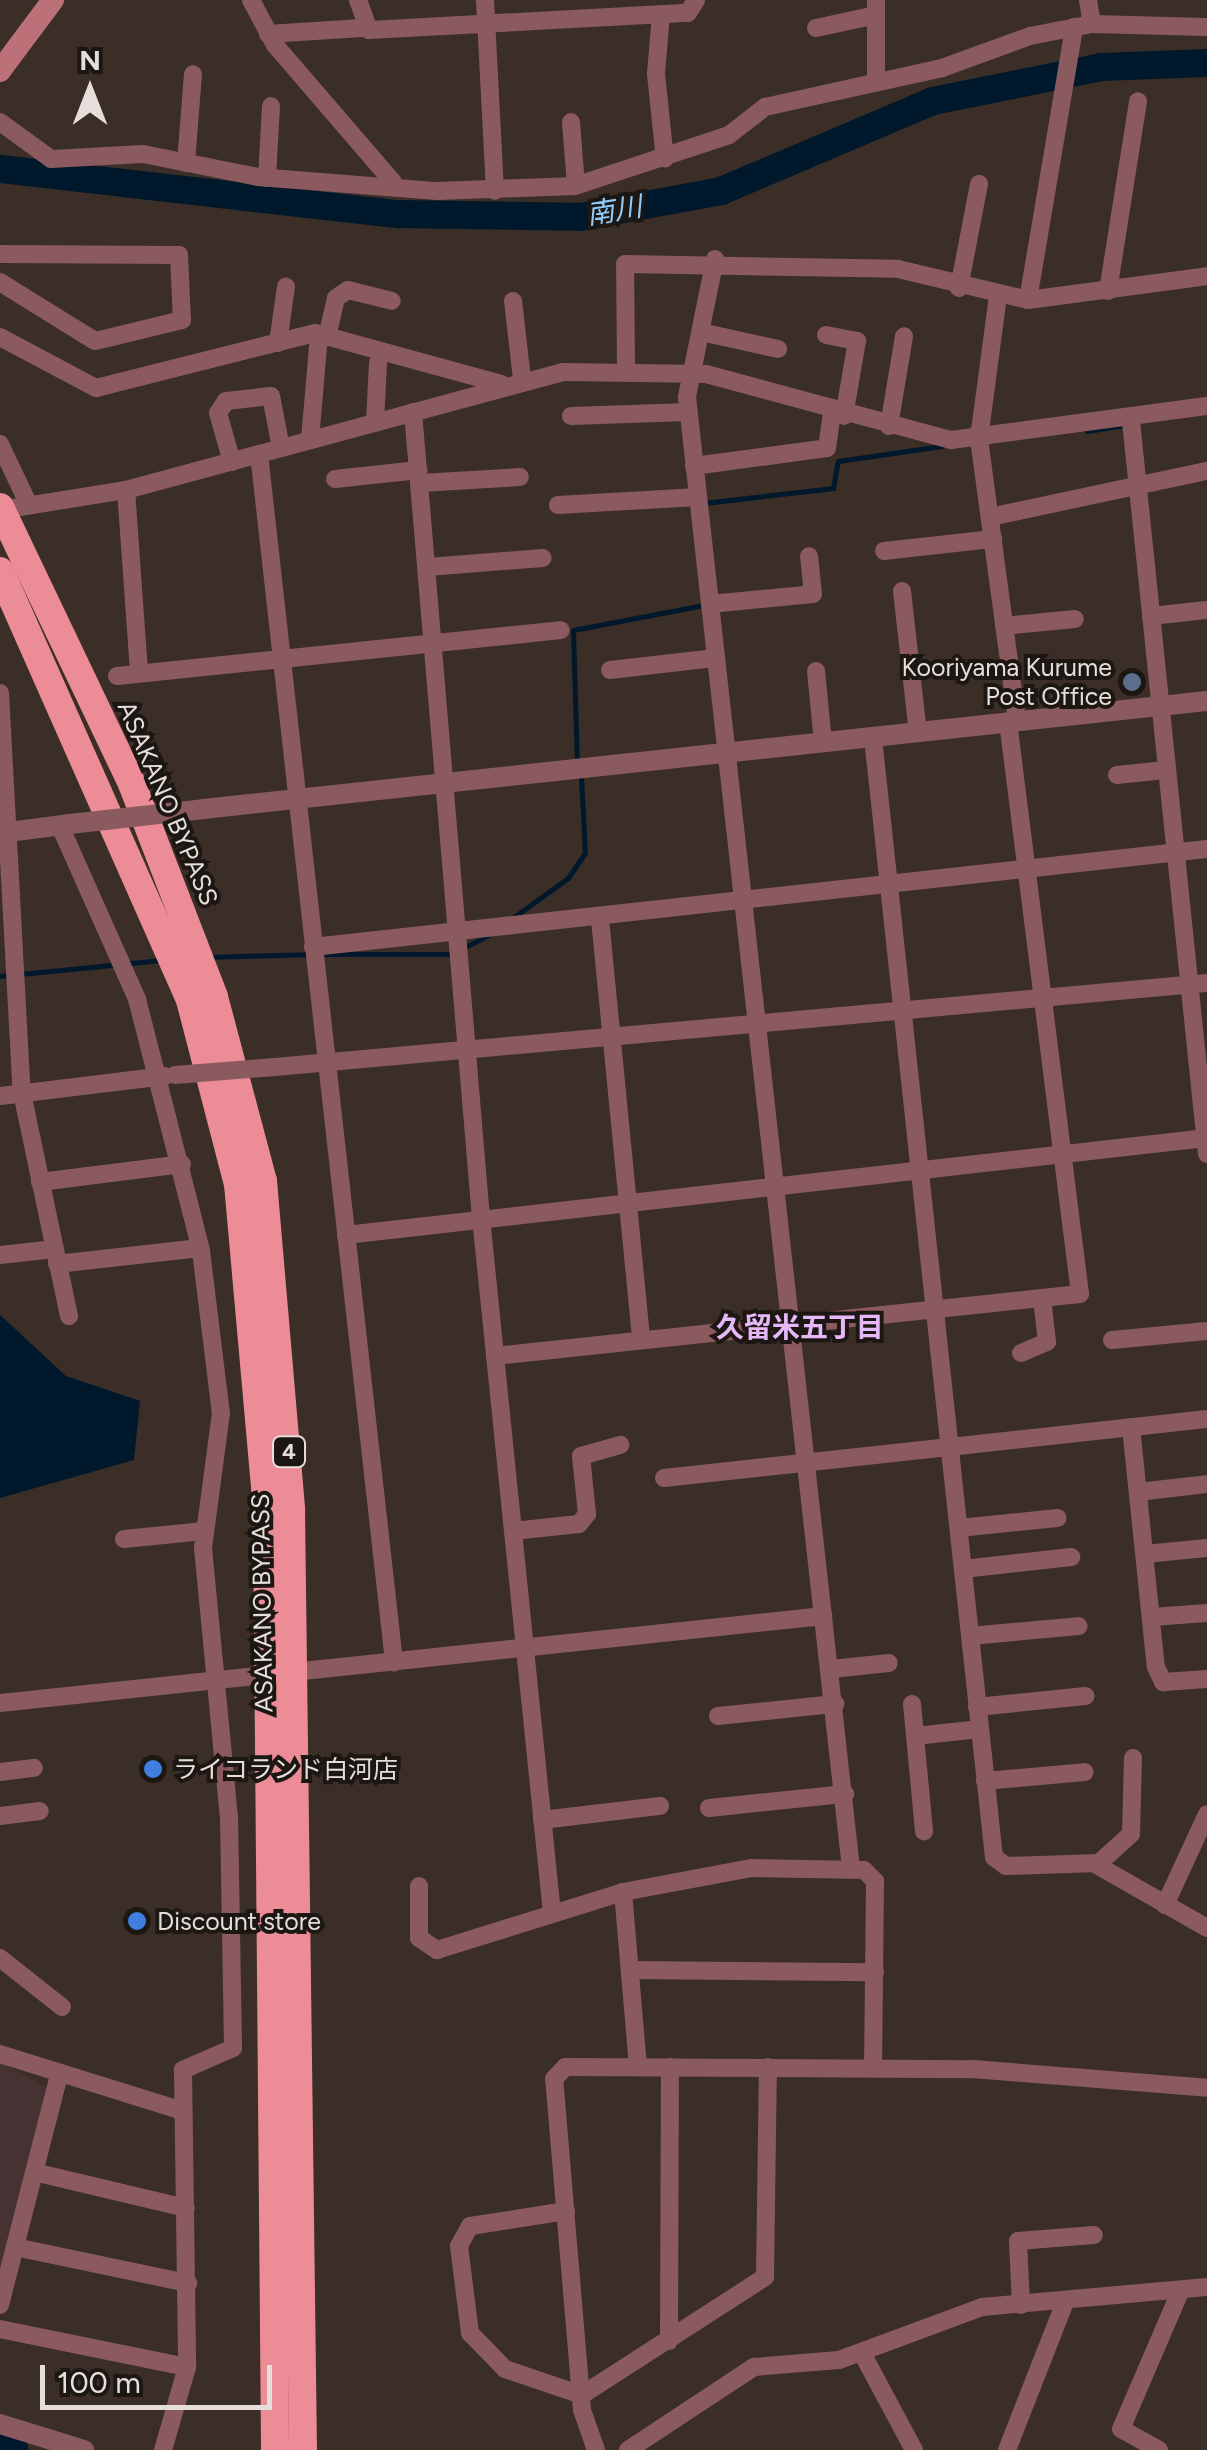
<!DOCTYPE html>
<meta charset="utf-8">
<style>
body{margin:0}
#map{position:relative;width:1207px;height:2450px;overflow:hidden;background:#3a2e27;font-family:Figtree,"Noto Sans JP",sans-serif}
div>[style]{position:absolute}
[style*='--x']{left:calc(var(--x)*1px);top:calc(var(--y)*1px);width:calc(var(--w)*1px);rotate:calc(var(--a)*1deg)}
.education>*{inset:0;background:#473233}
.water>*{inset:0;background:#00182b}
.stream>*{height:5px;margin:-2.5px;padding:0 2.5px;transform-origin:2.5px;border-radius:2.5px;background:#00182b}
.river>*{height:28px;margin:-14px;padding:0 14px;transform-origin:14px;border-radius:14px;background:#00182b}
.minor>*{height:18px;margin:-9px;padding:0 9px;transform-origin:9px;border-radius:9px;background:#8b5a5f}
.tertiary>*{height:20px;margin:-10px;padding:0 10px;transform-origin:10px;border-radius:10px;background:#8b5a5f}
.secondary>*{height:22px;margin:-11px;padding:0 11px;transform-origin:11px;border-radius:11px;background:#bc7078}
.trunk>*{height:28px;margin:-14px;padding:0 14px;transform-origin:14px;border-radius:14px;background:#ec8c96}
.minor-bridge>*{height:18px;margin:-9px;padding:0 9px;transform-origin:9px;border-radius:9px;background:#8b5a5f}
.tertiary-bridge>*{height:20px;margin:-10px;padding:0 10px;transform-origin:10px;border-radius:10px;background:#8b5a5f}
.dots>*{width:28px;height:28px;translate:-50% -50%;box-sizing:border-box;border:5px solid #1d1714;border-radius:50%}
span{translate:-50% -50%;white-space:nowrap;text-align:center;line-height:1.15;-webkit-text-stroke:8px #1d1714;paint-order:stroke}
.shield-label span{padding:2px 8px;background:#1d1714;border:2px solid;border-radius:8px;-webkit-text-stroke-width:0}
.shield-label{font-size:22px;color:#e6deda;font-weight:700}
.poi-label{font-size:25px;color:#e6deda}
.right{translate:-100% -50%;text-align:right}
.left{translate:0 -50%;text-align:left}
.street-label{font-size:25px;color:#e6deda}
.water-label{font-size:28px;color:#90caf9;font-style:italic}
.neighbourhood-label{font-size:28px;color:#e6b8f8;font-weight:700}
.north{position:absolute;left:40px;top:40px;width:100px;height:100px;-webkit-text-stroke:8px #1d1714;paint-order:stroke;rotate:0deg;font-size:28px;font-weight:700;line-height:40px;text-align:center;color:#e6deda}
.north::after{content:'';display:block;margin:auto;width:35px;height:45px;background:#e6deda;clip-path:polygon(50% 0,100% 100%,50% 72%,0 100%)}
.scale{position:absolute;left:40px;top:2365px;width:232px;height:45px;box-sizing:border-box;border:5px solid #e6deda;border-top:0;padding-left:12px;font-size:30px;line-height:35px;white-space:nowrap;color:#e6deda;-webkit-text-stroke:8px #1d1714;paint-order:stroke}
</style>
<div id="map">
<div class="education">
<i style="clip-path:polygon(0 2062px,49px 2088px,0 2272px)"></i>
</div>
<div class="water">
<i style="clip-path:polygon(0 1315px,66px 1376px,140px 1401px,134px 1460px,0 1498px)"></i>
</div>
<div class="stream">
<i style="--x:1087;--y:431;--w:38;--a:-9"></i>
<i style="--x:704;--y:503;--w:130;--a:-6.6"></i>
<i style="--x:833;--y:488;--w:27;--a:-80"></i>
<i style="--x:838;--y:461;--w:105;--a:-8.2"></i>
<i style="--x:577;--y:765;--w:135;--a:-91.7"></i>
<i style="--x:573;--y:630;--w:133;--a:-10.8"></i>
<i style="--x:511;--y:919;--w:70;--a:-35.7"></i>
<i style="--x:568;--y:878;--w:30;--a:-56"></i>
<i style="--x:585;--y:853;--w:77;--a:-93"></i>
<i style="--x:323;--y:954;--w:129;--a:0"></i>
<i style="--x:452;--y:954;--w:43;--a:-27.8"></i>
<i style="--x:208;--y:957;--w:104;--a:-1.7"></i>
<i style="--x:0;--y:976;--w:163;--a:-5.6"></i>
</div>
<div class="river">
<i style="--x:0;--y:169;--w:401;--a:6.5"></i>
<i style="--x:398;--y:214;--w:182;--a:0.9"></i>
<i style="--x:580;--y:217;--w:143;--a:-10.4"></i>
<i style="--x:721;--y:191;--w:230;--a:-23"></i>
<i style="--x:933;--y:101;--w:171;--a:-11.4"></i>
<i style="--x:1101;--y:67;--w:106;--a:-2.2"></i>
<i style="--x:0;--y:2441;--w:17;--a:31"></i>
</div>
<div class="minor">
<i style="--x:251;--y:0;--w:51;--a:61.9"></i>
<i style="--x:275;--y:45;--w:181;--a:49.3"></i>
<i style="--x:358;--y:0;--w:32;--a:70"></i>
<i style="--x:369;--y:30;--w:319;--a:-3.1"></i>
<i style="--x:688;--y:13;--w:15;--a:-58"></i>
<i style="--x:485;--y:0;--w:191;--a:87"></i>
<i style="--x:1088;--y:0;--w:24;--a:81"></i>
<i style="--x:661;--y:14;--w:60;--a:94.8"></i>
<i style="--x:656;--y:74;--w:85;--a:84"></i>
<i style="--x:816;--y:28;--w:61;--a:-12.2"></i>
<i style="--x:268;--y:34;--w:94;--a:-3.7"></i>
<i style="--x:876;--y:77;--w:77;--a:-90"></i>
<i style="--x:0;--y:122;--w:63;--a:36"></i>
<i style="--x:51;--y:159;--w:92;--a:-3.1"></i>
<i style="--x:143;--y:154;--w:117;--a:11.3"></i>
<i style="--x:258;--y:177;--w:180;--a:4.5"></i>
<i style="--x:437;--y:191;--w:138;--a:-2.1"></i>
<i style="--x:575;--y:186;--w:162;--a:-18.3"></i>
<i style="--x:729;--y:135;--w:46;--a:-37.9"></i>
<i style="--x:765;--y:107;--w:181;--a:-12.4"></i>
<i style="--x:942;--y:68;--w:94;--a:-20"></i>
<i style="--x:1030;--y:36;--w:63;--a:-11"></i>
<i style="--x:1092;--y:24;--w:115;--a:1.5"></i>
<i style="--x:571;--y:122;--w:63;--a:85.5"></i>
<i style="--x:186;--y:163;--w:89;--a:-85.5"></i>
<i style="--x:267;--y:178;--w:72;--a:-86.8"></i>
<i style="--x:0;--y:254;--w:179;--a:0.3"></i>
<i style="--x:179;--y:255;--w:65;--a:87.4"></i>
<i style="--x:182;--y:320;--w:89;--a:166.4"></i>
<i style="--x:95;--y:341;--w:112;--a:-148.2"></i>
<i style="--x:715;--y:259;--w:141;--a:101.5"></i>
<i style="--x:687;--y:397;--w:1481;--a:83.64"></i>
<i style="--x:959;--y:288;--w:106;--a:-79.1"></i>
<i style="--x:1108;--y:291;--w:192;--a:-81"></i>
<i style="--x:998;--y:296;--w:144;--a:97.6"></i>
<i style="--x:979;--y:439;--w:285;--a:82.3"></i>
<i style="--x:1028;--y:300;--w:277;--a:-80.4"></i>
<i style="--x:513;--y:301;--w:79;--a:83.4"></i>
<i style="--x:701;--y:332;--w:79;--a:12.4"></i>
<i style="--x:826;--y:335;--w:32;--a:11"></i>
<i style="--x:857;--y:341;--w:76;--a:99.8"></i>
<i style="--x:0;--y:337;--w:109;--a:28"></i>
<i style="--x:96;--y:388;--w:226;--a:-14.1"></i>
<i style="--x:315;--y:333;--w:193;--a:15.3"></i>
<i style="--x:327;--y:337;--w:40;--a:-77"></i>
<i style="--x:336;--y:298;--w:14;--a:-34"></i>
<i style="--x:348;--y:290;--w:45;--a:14"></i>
<i style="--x:278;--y:343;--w:57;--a:-81.9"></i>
<i style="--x:626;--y:369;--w:105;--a:-90.5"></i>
<i style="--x:625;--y:264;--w:273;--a:1"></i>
<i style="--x:898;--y:269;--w:134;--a:13.4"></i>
<i style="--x:1028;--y:300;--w:181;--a:-7.6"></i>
<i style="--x:413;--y:412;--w:809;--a:85.18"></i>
<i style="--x:481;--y:1218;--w:699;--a:84.17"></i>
<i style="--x:571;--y:416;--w:117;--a:-2"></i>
<i style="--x:1131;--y:421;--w:737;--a:84.08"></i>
<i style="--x:375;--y:422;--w:60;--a:-87.1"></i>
<i style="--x:889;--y:426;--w:91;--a:-80.5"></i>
<i style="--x:310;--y:440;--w:94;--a:-85.1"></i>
<i style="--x:0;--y:444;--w:63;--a:64.7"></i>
<i style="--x:259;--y:454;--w:1216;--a:83.62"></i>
<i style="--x:232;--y:462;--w:51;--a:-105.9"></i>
<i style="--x:218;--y:413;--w:14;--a:-56"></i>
<i style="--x:226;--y:401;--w:45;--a:-6.3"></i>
<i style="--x:271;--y:396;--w:53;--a:79.1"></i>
<i style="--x:694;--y:466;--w:134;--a:-7.7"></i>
<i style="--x:827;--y:448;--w:35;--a:-82"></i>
<i style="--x:335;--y:479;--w:84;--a:-6.1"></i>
<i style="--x:420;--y:483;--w:100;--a:-3.4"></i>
<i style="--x:126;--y:490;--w:183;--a:85.9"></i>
<i style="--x:558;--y:505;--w:140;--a:-3.3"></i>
<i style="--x:1;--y:510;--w:127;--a:-9.1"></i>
<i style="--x:126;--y:490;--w:453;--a:-15.1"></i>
<i style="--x:563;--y:372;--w:143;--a:0.8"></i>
<i style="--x:706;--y:374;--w:254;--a:15.1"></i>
<i style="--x:951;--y:440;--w:258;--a:-7.6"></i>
<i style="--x:990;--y:517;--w:222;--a:-12"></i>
<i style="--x:884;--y:551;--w:110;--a:-6.3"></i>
<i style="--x:428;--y:567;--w:115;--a:-4.5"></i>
<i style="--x:902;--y:591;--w:143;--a:83.6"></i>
<i style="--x:710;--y:604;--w:103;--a:-5.5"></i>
<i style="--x:813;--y:594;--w:38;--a:-96"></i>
<i style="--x:1151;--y:616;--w:56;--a:-6.1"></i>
<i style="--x:1004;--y:626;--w:71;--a:-5.6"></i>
<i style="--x:610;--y:670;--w:107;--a:-6.5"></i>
<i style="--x:816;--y:671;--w:72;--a:84.4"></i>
<i style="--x:117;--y:676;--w:446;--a:-5.9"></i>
<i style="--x:0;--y:693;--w:401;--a:86.9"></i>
<i style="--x:22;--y:1093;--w:228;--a:78.1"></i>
<i style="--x:873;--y:738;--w:1126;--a:83.83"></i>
<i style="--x:994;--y:1857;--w:15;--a:37"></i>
<i style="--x:1006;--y:1866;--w:93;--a:-1.8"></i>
<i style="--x:1099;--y:1863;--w:43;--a:-42.2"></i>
<i style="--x:1131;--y:1834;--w:76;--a:-88.5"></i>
<i style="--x:1117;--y:775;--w:48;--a:-5.9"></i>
<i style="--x:60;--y:826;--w:189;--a:66"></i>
<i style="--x:137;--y:999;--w:260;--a:75.7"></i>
<i style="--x:201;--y:1251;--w:163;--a:83"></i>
<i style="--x:221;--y:1413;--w:136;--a:97.6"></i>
<i style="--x:203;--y:1548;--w:269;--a:84.5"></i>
<i style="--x:229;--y:1816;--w:232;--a:89"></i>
<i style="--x:233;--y:2048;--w:55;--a:156.3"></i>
<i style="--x:183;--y:2070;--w:297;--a:89.2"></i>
<i style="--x:187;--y:2367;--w:86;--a:106.1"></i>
<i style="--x:600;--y:919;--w:423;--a:84.4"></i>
<i style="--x:313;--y:947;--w:899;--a:-6.26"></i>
<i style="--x:275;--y:1067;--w:936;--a:-5.15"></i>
<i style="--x:0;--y:1096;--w:166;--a:-6.9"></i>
<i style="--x:40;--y:1182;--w:143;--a:-7.2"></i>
<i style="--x:346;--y:1235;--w:866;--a:-6.43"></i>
<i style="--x:0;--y:1255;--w:55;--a:-6.2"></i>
<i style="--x:57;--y:1264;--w:144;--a:-6.4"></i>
<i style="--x:1112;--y:1340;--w:95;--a:-5.4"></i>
<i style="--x:1021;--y:1353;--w:28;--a:-23"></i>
<i style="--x:1047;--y:1342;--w:44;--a:-96.5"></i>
<i style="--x:495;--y:1356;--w:588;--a:-6.05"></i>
<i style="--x:1080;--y:1294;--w:577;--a:-97.17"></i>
<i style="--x:1131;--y:1427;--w:241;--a:84.1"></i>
<i style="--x:1156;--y:1667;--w:17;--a:65"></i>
<i style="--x:1163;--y:1682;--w:44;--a:-3.9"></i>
<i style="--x:664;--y:1478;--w:546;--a:-6.2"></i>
<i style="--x:1138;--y:1492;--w:69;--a:-6.6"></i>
<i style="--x:959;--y:1528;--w:99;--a:-5.8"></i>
<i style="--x:513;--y:1531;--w:66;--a:-6.1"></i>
<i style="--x:579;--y:1524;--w:13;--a:-51"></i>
<i style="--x:587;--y:1514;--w:58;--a:-95.9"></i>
<i style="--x:581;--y:1456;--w:41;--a:-15.8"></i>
<i style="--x:124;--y:1539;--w:80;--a:-5.7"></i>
<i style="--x:1145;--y:1554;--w:62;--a:-5.5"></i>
<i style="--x:963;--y:1569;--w:109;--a:-6.3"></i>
<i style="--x:1152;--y:1617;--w:55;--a:-4.2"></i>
<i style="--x:970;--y:1636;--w:109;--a:-5.2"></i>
<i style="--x:831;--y:1669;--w:58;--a:-5.9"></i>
<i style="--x:0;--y:1703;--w:828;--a:-6.03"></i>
<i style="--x:912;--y:1704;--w:128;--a:84.6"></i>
<i style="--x:977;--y:1707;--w:109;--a:-5.8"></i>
<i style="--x:718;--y:1716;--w:118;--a:-5.9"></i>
<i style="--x:915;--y:1736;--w:64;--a:-6.2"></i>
<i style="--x:0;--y:1772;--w:34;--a:-7"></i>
<i style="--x:985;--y:1781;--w:100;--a:-5.1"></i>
<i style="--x:709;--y:1808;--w:137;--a:-5.9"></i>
<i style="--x:0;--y:1816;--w:40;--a:-7.1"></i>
<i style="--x:542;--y:1820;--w:119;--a:-6.8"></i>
<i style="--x:1095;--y:1864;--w:129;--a:29.7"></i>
<i style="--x:419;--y:1886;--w:52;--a:90"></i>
<i style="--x:419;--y:1938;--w:22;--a:34"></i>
<i style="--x:437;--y:1950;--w:195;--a:-17.3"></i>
<i style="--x:623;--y:1892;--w:130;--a:-10.6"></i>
<i style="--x:751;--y:1868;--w:113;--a:1"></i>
<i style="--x:864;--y:1870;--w:16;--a:45"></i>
<i style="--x:875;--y:1881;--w:187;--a:90.6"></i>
<i style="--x:623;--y:1892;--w:175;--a:85.1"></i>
<i style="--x:1165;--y:1905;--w:100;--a:-65.2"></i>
<i style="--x:0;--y:1958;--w:79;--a:38.3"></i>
<i style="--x:631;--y:1970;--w:244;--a:0.5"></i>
<i style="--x:0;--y:2054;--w:192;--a:17.3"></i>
<i style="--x:34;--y:2172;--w:156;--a:13.3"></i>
<i style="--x:566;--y:2211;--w:97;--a:171.1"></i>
<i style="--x:470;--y:2226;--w:23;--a:119"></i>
<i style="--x:459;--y:2246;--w:88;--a:82.8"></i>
<i style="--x:470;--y:2333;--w:50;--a:45.8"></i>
<i style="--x:505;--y:2369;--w:81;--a:18.7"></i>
<i style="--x:582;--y:2395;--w:218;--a:-32.8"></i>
<i style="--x:765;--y:2277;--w:210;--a:-89.2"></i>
<i style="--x:15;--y:2247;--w:177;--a:11.8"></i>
<i style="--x:0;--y:2305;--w:233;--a:-75.6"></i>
<i style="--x:1021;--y:2305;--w:64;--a:-92.7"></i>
<i style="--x:1018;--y:2241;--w:76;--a:-4.5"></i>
<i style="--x:0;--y:2329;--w:191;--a:11.5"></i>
<i style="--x:669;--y:2341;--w:274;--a:-89.8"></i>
<i style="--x:862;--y:2353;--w:110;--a:61.8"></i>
<i style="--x:596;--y:2450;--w:42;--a:-109.3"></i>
<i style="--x:582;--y:2410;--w:332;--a:-94.8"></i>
<i style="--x:554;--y:2079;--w:16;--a:-47"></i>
<i style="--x:565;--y:2067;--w:408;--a:0.3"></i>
<i style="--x:973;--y:2069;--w:235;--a:4.6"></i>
<i style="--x:628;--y:2450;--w:151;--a:-33.4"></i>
<i style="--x:754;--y:2367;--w:85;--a:-4.7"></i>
<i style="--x:839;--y:2360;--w:153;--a:-20.3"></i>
<i style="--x:982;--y:2307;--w:226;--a:-5.1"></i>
<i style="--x:1007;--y:2450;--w:159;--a:-68.6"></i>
<i style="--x:1159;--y:2450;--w:43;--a:-151.1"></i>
<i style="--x:1121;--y:2429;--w:151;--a:-66.7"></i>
</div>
<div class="tertiary">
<i style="--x:203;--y:809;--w:1010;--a:-6.14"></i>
<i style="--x:0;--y:833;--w:71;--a:-7.3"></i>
<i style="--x:0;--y:2424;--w:88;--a:17.2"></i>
</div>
<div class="secondary">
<i style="--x:0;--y:71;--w:89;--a:-53.3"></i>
</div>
<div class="trunk">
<i style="--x:0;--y:507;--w:307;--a:64.5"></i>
<i style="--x:132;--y:784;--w:228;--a:68.9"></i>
<i style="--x:214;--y:997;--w:190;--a:75.1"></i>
<i style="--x:263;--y:1181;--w:330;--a:85.1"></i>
<i style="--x:291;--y:1510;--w:940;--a:89.27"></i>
<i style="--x:0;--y:571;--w:469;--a:66.1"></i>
<i style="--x:190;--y:1000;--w:190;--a:75.4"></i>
<i style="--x:238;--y:1184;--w:327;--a:84.9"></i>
<i style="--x:267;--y:1510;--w:940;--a:89.51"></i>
</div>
<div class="minor-bridge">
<i style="--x:175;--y:1075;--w:100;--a:-4.6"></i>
</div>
<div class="tertiary-bridge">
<i style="--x:70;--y:824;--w:134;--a:-6.4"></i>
</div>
<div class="dots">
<i style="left:1132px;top:682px;background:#5c6f8a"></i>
<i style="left:153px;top:1769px;background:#3f7fe0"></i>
<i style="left:137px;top:1921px;background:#3f7fe0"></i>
</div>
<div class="shield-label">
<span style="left:289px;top:1452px">4</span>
</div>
<div class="poi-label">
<span class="right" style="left:1112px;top:682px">Kooriyama Kurume<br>Post Office</span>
<span class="left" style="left:173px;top:1769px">ライコランド白河店</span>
<span class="left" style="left:157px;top:1921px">Discount store</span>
</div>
<div class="street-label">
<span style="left:168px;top:803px;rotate:67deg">ASAKANO BYPASS</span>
<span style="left:262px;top:1603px;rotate:-91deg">ASAKANO BYPASS</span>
</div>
<div class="water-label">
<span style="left:614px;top:210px;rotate:-9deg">南川</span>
</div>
<div class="neighbourhood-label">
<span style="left:800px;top:1327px">久留米五丁目</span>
</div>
<div class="north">N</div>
<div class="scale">100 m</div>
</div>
